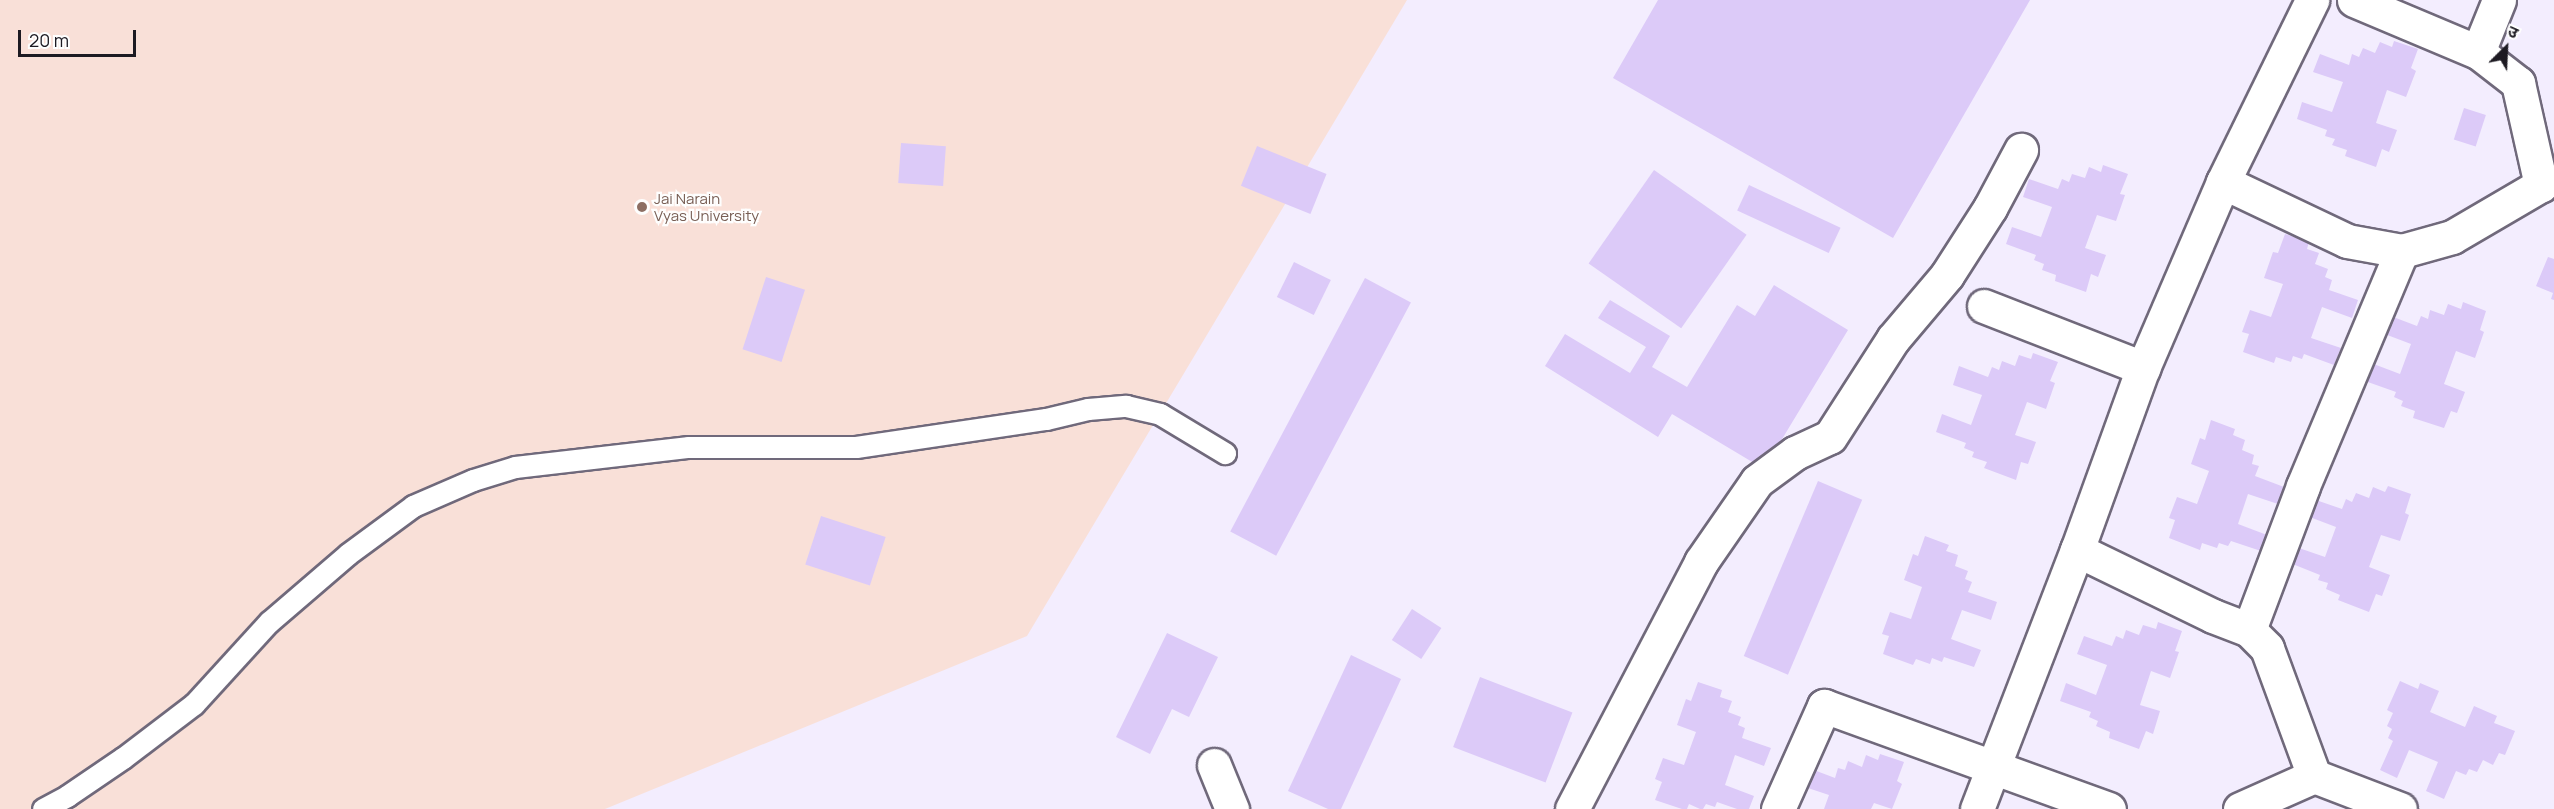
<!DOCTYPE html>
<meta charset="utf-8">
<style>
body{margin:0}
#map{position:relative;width:2554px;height:809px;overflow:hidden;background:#f3edfe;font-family:Manrope,"Noto Sans Devanagari",sans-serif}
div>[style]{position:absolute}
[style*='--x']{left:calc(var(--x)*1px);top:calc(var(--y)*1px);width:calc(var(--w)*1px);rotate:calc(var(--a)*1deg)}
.education>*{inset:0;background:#f9e0d8}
.building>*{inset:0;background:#dccaf8;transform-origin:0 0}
.roads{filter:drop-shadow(2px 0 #70697b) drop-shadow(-2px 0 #70697b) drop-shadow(0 2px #70697b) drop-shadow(0 -2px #70697b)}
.service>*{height:21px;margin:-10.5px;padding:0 10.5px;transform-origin:10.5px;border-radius:10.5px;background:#fff}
.minor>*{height:33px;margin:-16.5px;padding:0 16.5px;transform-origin:16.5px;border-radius:16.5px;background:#fff}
.dots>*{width:16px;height:16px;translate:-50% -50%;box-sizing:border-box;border:3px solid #fefefe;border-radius:50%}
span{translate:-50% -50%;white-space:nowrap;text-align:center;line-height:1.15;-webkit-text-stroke:4.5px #fefefe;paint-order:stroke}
.education-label{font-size:15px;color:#785e54}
.left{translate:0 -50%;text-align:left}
.north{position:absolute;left:2476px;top:18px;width:60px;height:60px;-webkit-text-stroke:4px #fefefe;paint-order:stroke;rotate:24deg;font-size:16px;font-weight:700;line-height:24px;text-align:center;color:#1d1a22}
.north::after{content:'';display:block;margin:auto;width:21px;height:27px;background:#1d1a22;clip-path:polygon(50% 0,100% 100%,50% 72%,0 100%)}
.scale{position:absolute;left:18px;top:30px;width:118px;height:27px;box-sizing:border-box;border:3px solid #1d1a22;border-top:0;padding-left:8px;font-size:18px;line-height:21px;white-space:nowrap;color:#1d1a22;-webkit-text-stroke:4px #fefefe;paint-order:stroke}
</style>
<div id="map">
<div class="education">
<i style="clip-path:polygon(0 0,1407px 0,1027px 636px,605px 809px,0 809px)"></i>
</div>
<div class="building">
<i style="clip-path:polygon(1658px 0,2030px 0,1893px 238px,1613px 78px)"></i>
<i style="clip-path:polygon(2394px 41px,2418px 49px,2411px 68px,2416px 71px,2406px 97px,2387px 90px,2376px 123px,2397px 130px,2389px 152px,2382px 149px,2376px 167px,2345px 156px,2347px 150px,2332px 145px,2335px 139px,2325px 136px,2327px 130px,2297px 119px,2302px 102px,2332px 112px,2343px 82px,2313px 72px,2320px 54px,2349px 65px,2352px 54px,2359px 57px,2363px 48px,2375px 53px,2380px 42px,2392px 47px)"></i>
<i style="left:2464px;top:108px;width:23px;height:33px;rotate:18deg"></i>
<i style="left:901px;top:143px;width:45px;height:40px;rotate:4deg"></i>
<i style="left:1257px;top:146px;width:75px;height:43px;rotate:22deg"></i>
<i style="clip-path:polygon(2103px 165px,2128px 174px,2120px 194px,2125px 195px,2116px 221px,2097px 215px,2085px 248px,2106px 255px,2098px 277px,2091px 274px,2086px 292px,2055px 281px,2056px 275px,2042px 270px,2044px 264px,2034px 260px,2036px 255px,2006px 244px,2012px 227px,2041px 237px,2052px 207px,2023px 197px,2029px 179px,2058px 189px,2062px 179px,2069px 182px,2072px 174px,2085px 178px,2089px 167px,2101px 172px)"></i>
<i style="left:1654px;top:170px;width:113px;height:114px;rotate:35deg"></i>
<i style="left:1749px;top:185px;width:101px;height:28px;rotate:25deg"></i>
<i style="clip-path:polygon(2285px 234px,2309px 242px,2307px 249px,2319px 253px,2315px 264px,2328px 269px,2325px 277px,2332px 280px,2329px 290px,2358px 300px,2352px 318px,2322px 307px,2311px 338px,2341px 348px,2334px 365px,2304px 354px,2302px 359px,2293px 356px,2291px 362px,2276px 357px,2274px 363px,2243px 352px,2249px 334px,2242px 332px,2250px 310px,2271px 317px,2283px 284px,2264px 278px,2273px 252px,2278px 253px)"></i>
<i style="clip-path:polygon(2548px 257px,2554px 259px,2554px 300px,2551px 299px,2553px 293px,2536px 286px)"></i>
<i style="left:1294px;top:262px;width:41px;height:39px;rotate:26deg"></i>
<i style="left:766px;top:277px;width:41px;height:76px;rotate:18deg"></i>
<i style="left:1365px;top:278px;width:52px;height:287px;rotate:28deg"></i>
<i style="clip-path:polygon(1774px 285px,1848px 330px,1764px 469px,1672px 414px,1658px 437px,1545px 366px,1565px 334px,1630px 373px,1646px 347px,1598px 318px,1610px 300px,1670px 336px,1652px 367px,1687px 387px,1737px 305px,1755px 316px)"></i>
<i style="clip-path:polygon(2463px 302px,2486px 311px,2480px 330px,2484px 332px,2475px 358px,2456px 351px,2444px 384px,2465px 392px,2457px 413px,2451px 411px,2444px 428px,2413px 418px,2415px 411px,2401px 406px,2403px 401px,2394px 397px,2396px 392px,2365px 381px,2371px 363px,2400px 374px,2411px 344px,2382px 333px,2388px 315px,2417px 326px,2421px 316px,2428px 319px,2430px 310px,2444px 315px,2448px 304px,2461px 309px)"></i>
<i style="clip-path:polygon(2033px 353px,2058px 362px,2050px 381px,2055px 383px,2046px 409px,2027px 402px,2015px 435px,2036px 442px,2028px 464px,2021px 462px,2016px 480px,1984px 468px,1987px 462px,1972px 457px,1974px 452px,1964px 448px,1966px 443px,1936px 432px,1942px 414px,1971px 425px,1982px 395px,1953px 385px,1959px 366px,1988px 377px,1992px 367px,1999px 370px,2002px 361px,2015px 366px,2019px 355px,2031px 359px)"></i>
<i style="clip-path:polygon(2211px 420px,2235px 429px,2233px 435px,2245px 440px,2242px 450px,2254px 455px,2252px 464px,2259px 466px,2255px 476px,2284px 487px,2278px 504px,2248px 494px,2238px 524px,2267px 535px,2261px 551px,2231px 541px,2228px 546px,2219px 543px,2217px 548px,2202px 543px,2200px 550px,2169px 538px,2175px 520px,2169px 518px,2177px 497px,2197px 504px,2209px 471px,2191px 464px,2200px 438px,2205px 440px)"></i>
<i style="left:1818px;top:481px;width:48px;height:190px;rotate:23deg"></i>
<i style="clip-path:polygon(2388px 486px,2411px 494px,2405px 513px,2409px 515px,2400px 541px,2381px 535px,2369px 567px,2390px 575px,2382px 596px,2376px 594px,2369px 612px,2338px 600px,2340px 595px,2326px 589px,2328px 583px,2318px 580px,2320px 575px,2290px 563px,2296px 547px,2325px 557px,2336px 527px,2307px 516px,2313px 499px,2342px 509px,2346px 499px,2352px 502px,2356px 493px,2369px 498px,2373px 487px,2385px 492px)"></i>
<i style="left:821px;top:516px;width:68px;height:51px;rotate:18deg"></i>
<i style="clip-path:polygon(1925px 536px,1949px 545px,1946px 551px,1958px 555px,1955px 566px,1968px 571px,1965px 579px,1972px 582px,1968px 592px,1997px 602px,1991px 620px,1962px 610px,1951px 639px,1981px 650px,1974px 667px,1944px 657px,1942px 662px,1932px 658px,1930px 664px,1916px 659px,1913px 665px,1883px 654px,1889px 636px,1882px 634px,1890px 612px,1911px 619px,1922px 587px,1904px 580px,1913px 554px,1918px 556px)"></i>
<i style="left:1412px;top:609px;width:35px;height:37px;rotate:33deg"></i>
<i style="clip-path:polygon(2158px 622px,2182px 631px,2175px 651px,2179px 652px,2170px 678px,2151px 671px,2140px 705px,2160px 711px,2153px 734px,2146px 731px,2139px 749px,2109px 738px,2110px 732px,2096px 726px,2098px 721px,2089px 717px,2091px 712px,2060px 701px,2066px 683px,2096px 695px,2107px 665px,2077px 654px,2084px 636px,2112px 646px,2116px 636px,2123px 639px,2126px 630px,2139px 635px,2143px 625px,2156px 629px)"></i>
<i style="clip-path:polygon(1167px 633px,1218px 657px,1189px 717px,1172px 709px,1150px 754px,1116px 737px)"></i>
<i style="clip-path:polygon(1351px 655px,1401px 679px,1341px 809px,1328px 809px,1288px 791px)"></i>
<i style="left:1480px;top:677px;width:99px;height:75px;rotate:21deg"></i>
<i style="clip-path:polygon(2400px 681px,2418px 689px,2420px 683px,2439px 691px,2430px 712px,2465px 727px,2474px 706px,2497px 716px,2494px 723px,2515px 731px,2505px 755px,2499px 753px,2493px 765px,2483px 760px,2477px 772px,2469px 769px,2466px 775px,2456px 771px,2444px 799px,2426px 791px,2438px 762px,2409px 750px,2397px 778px,2380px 770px,2393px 741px,2388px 738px,2392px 729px,2387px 726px,2393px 713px,2387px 710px)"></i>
<i style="clip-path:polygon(1698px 682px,1722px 690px,1720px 697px,1732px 701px,1728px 712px,1741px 717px,1738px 725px,1745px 728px,1742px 738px,1771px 748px,1764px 766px,1735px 755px,1725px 785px,1754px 796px,1749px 809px,1737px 809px,1717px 802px,1715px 807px,1706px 804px,1703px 809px,1700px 809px,1689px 804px,1687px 809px,1682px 809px,1655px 800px,1662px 782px,1655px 779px,1663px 758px,1684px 765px,1696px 732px,1677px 725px,1686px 699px,1691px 701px)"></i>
<i style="clip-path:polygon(1880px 754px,1904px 762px,1897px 781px,1902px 784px,1892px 809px,1874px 803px,1871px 809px,1824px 809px,1829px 795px,1799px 785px,1806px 767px,1835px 778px,1838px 768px,1845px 770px,1848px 761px,1862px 767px,1866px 755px,1878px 760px)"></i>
</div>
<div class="roads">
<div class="service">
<i style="--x:43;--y:809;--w:27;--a:-28"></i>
<i style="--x:67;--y:796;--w:68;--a:-34.2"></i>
<i style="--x:123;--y:758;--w:89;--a:-37.3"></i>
<i style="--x:194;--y:704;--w:111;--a:-47.6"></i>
<i style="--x:269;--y:622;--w:104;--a:-40.7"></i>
<i style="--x:348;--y:554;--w:81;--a:-36.4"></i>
<i style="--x:413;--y:506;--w:65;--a:-23.4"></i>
<i style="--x:473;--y:480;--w:44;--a:-17.2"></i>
<i style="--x:515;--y:467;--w:175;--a:-6.6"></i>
<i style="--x:689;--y:447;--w:167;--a:0"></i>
<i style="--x:856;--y:447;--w:192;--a:-8.4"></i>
<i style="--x:1046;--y:419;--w:43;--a:-13.4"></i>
<i style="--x:1088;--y:409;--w:38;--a:-5"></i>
<i style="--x:1126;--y:406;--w:35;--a:13"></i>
<i style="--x:1160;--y:414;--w:76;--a:31"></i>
</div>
<div class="minor">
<i style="--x:2354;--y:0;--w:134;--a:22.8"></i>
<i style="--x:2478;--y:52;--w:51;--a:37.8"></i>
<i style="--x:2518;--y:83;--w:105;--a:77.3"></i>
<i style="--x:2478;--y:52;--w:56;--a:-68"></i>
<i style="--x:2223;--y:182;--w:137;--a:25.4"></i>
<i style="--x:2347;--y:241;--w:56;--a:10.3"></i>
<i style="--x:2402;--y:251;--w:52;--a:-15.6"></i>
<i style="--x:2452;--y:237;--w:103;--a:-30.3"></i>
<i style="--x:1984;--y:306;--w:171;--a:21.3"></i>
<i style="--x:2077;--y:550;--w:151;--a:25.9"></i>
<i style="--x:2213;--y:616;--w:39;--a:21"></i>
<i style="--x:1214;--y:765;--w:48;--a:67.8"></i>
<i style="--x:2314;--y:776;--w:136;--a:-110.2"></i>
<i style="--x:2267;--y:648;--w:25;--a:-135"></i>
<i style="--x:2249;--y:630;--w:154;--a:-69.4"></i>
<i style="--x:2303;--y:486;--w:255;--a:-67.2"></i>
<i style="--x:1572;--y:809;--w:279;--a:-62.4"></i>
<i style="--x:1701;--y:562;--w:98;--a:-55.3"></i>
<i style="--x:1757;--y:481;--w:47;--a:-36.4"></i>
<i style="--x:1795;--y:453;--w:38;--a:-25"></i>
<i style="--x:1830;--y:437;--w:117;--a:-57.3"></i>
<i style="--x:1893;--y:339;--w:84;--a:-49.8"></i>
<i style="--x:1947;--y:275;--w:80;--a:-57.3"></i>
<i style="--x:1990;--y:208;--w:66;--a:-61.9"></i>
<i style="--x:1778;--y:809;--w:113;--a:-65.9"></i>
<i style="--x:1824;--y:706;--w:303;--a:19.9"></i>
<i style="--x:1977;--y:809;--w:278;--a:-68.9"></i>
<i style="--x:2077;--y:550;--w:194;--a:-70.1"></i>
<i style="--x:2143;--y:368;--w:202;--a:-66.7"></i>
<i style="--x:2223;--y:182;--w:203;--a:-63.9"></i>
<i style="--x:2240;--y:809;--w:81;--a:-24"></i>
<i style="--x:2314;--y:776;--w:92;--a:21"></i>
</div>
</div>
<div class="dots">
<i style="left:642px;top:207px;background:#8d6e63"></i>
</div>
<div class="education-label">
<span class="left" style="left:654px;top:207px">Jai Narain<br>Vyas University</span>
</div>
<div class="north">उ</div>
<div class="scale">20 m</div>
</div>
